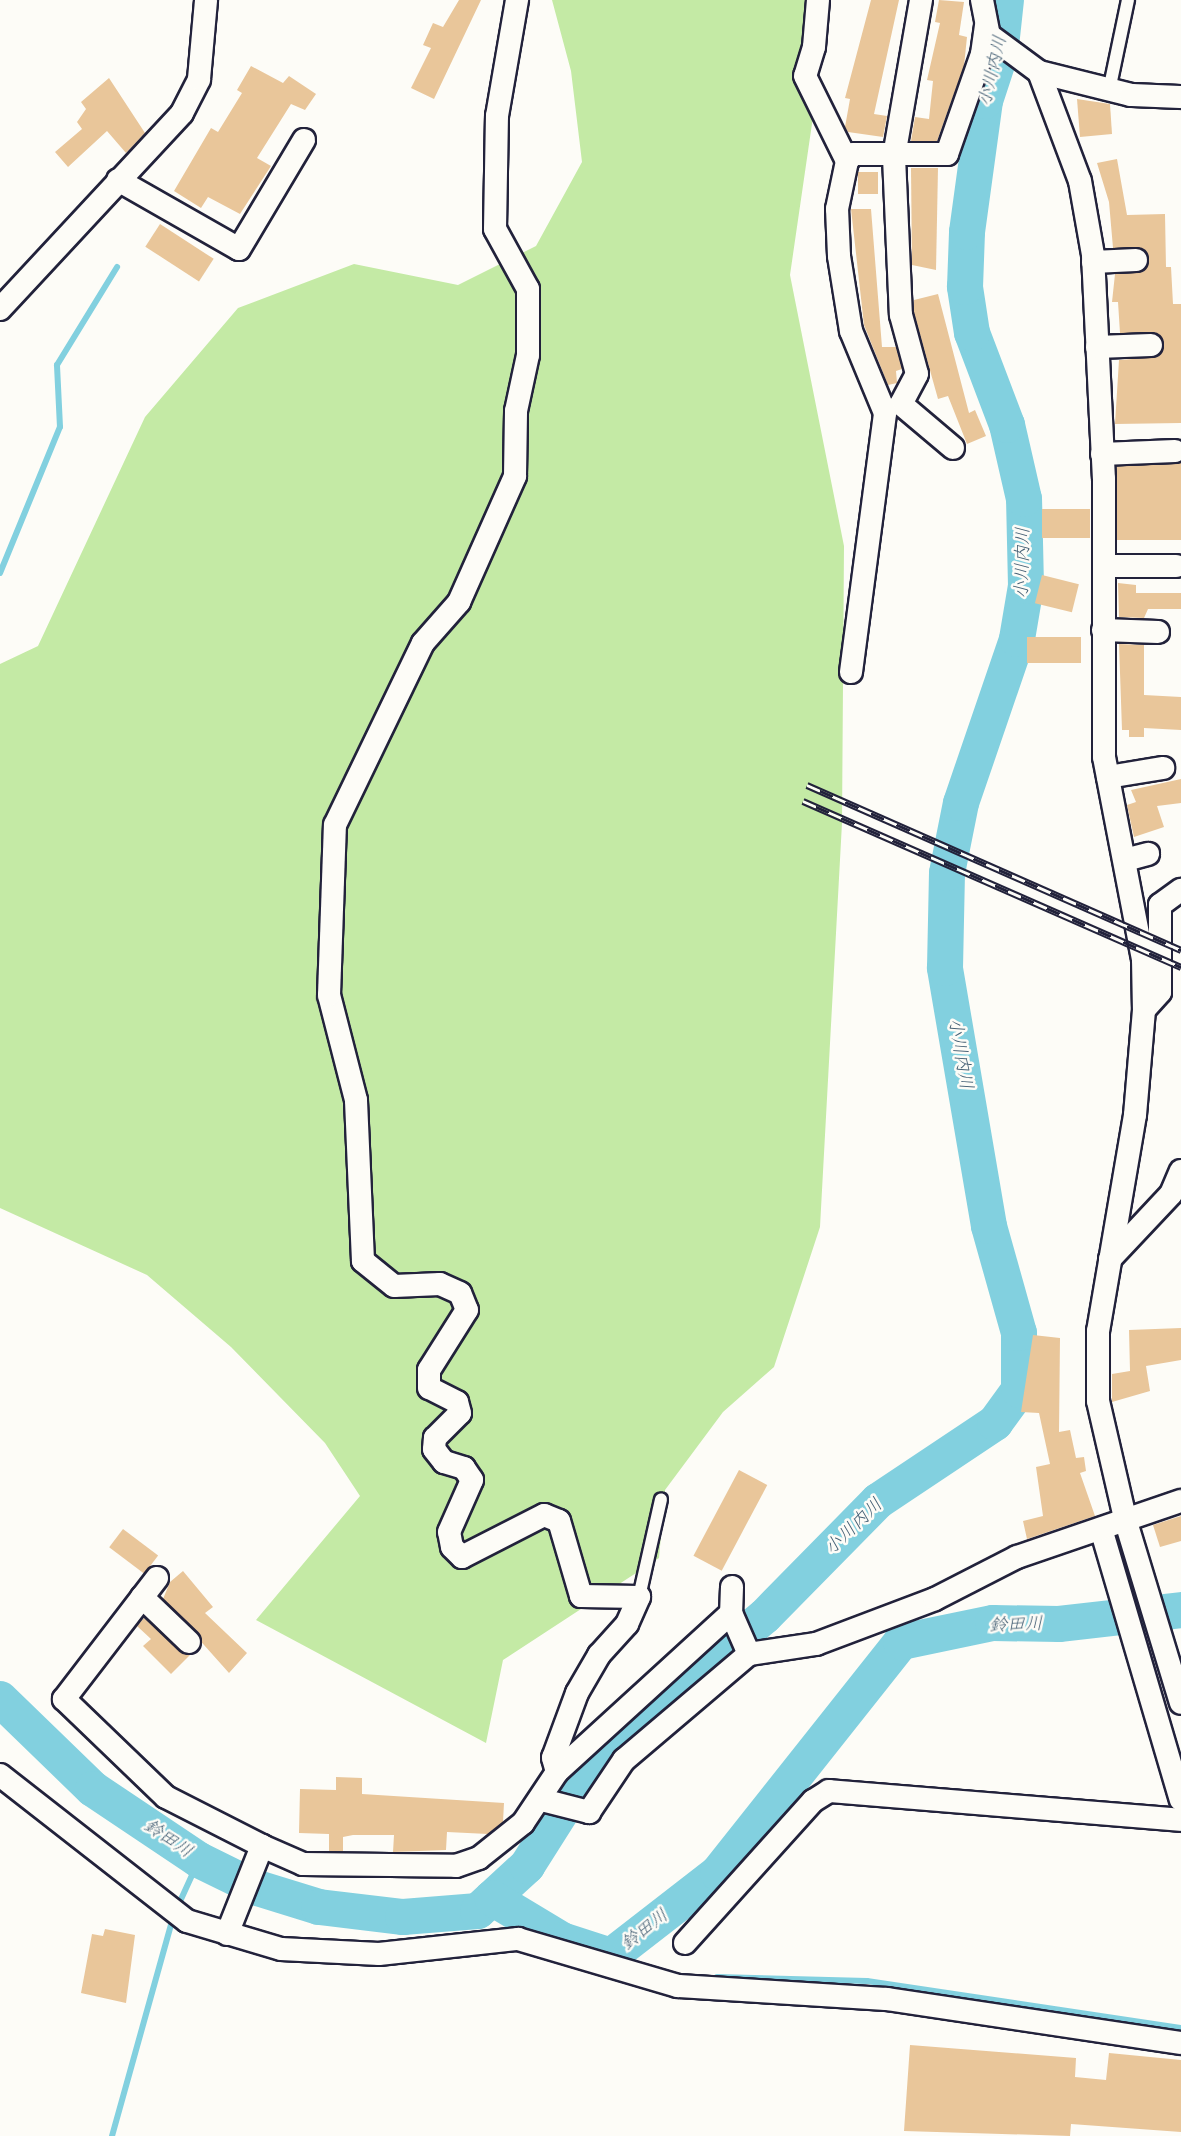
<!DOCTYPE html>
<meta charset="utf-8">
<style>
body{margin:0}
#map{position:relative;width:1181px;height:2136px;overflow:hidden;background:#fdfcf7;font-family:Pangolin,"Klee One",sans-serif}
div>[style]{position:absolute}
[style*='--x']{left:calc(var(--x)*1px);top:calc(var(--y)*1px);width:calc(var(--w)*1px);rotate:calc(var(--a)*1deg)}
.green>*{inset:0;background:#c4eaa5}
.stream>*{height:6px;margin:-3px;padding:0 3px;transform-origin:3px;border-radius:3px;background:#82d0df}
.river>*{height:36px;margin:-18px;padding:0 18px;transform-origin:18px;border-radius:18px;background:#82d0df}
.building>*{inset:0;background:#e9c69a;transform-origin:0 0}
.roads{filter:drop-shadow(2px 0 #22223b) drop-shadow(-2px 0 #22223b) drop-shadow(0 2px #22223b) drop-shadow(0 -2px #22223b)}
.lane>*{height:12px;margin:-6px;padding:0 6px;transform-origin:6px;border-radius:6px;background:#fdfcf7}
.street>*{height:22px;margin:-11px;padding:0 11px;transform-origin:11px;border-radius:11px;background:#fdfcf7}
.rail>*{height:7px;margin-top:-3.5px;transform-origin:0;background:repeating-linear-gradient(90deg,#fdfcf7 0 14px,#22223b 0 28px);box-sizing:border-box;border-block:2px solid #22223b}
span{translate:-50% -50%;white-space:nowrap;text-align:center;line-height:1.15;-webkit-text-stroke:5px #fdfcf7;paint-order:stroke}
.water-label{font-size:18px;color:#445f74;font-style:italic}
</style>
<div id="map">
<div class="green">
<i style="clip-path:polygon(552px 0,830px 0,790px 275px,844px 546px,842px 823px,820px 1227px,774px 1367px,723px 1412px,665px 1490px,659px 1558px,503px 1660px,486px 1743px,256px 1620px,360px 1496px,325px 1443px,231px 1347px,147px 1275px,0 1208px,0 664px,38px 646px,145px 417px,238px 308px,354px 264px,458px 285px,536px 246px,582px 162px,571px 71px)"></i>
</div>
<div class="stream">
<i style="--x:0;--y:573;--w:158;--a:-67.7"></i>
<i style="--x:60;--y:427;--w:62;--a:-92.8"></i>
<i style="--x:57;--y:365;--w:115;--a:-58.5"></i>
<i style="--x:177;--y:1908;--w:53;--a:-65.4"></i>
<i style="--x:717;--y:1977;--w:150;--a:1.5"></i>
<i style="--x:867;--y:1981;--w:317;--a:8.5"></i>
<i style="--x:112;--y:2136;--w:227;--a:-74.4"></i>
</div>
<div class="river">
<i style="--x:0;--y:1699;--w:129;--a:44.1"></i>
<i style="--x:93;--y:1789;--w:128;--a:33.8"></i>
<i style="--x:199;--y:1860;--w:61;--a:26.1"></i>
<i style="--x:254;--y:1887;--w:68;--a:17.1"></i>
<i style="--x:319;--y:1907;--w:85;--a:6.8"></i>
<i style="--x:403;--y:1917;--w:75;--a:-4.6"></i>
<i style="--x:478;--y:1911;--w:67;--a:-42.6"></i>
<i style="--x:527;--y:1866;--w:112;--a:-57.7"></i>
<i style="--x:587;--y:1771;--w:42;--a:-46"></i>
<i style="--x:616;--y:1741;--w:194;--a:-40"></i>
<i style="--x:765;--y:1616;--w:161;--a:-45.5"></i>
<i style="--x:878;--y:1501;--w:141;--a:-33.7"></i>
<i style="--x:995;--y:1423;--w:41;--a:-54"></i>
<i style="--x:1019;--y:1390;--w:57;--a:-90"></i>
<i style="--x:1019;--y:1333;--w:111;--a:-105.7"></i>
<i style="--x:989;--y:1226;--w:262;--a:-99.7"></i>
<i style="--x:945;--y:968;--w:95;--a:-88.8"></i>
<i style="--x:947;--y:873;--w:71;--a:-78.7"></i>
<i style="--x:961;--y:803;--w:173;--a:-71.1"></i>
<i style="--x:1017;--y:639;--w:54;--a:-80.4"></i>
<i style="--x:1026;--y:586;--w:87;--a:-91.3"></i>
<i style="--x:1024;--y:499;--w:76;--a:-102.9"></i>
<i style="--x:1007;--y:425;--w:98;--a:-110.8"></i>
<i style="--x:972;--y:333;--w:47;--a:-98.7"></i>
<i style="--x:965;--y:287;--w:55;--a:-87.9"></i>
<i style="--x:967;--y:232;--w:132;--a:-82.2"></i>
<i style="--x:985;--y:101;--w:48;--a:-71.9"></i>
<i style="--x:1000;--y:55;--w:55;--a:-83.8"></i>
<i style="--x:492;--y:1898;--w:82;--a:31"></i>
<i style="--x:562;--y:1940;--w:52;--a:18.1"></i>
<i style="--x:611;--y:1956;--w:135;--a:-37.8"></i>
<i style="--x:718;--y:1873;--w:295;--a:-51.6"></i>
<i style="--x:901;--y:1642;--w:94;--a:-11.7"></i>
<i style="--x:993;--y:1623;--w:66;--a:0.9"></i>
<i style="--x:1059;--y:1624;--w:123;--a:-6.5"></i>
</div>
<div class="building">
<i style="clip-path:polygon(459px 0,481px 0,434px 99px,411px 88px,431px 48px,423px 45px,433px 23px,443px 27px)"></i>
<i style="clip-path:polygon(871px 0,899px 0,874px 114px,887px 116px,883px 137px,848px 132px,845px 127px,850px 99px,845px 98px)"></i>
<i style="clip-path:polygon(939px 0,964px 2px,959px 35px,967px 37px,964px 66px,937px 141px,911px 141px,915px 117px,929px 119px,933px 81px,927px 80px,940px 23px,935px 22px)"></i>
<i style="clip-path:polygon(251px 66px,283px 83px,289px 76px,316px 94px,305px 110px,291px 104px,257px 158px,271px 166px,240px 214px,208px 197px,201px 208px,174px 191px,211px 128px,218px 132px,242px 93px,237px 90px)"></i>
<i style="clip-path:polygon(109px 78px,145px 133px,126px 153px,107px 131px,68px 167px,55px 152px,82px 129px,77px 122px,86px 109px,81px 102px)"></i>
<i style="clip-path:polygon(1077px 99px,1110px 104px,1112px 134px,1080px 137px)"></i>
<i style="clip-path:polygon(1117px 159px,1127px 215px,1165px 214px,1166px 267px,1171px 267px,1173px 304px,1181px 304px,1181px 423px,1115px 424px,1119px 360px,1158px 357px,1164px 345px,1157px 333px,1120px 333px,1118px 302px,1112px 302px,1115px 274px,1143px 272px,1149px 260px,1142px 248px,1113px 248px,1109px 202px,1097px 163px)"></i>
<i style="clip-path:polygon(911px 168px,938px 168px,936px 270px,912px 265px)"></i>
<i style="left:858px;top:172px;width:20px;height:22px"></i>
<i style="clip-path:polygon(851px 209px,871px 209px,882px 347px,896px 347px,902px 369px,896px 371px,897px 383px,888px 385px,864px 325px)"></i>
<i style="left:160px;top:224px;width:64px;height:27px;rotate:33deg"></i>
<i style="clip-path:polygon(938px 294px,969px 413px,975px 410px,986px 436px,967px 444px,948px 396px,938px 399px,914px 313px,914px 300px)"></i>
<i style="left:1181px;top:463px;width:77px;height:64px;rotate:90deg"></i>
<i style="left:1042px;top:509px;width:48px;height:29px"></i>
<i style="left:1042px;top:575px;width:38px;height:29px;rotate:14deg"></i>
<i style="clip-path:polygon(1118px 583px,1136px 585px,1136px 593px,1181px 593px,1181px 609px,1148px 609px,1144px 618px,1119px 617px)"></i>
<i style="left:1027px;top:637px;width:54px;height:26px"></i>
<i style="clip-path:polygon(1119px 644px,1144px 645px,1144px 695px,1181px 697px,1181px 730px,1144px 728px,1144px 737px,1129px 737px,1129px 730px,1122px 730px)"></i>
<i style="clip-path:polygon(1181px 779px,1181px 803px,1157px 806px,1164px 827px,1134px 837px,1127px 805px,1136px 802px,1131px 790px)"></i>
<i style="clip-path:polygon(1181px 1328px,1181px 1360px,1146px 1366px,1150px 1391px,1112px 1402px,1112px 1374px,1130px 1371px,1129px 1330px)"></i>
<i style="clip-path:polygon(1033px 1335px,1060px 1338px,1059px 1432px,1070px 1430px,1076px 1458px,1084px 1457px,1086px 1471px,1080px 1473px,1095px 1516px,1027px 1539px,1023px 1521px,1043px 1516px,1036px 1467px,1050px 1464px,1039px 1413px,1021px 1412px)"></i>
<i style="left:739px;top:1470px;width:32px;height:97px;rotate:28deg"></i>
<i style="clip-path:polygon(1181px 1516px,1181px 1541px,1160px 1547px,1153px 1525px)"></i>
<i style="left:123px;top:1529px;width:44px;height:23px;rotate:37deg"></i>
<i style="clip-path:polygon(183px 1571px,213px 1607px,205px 1613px,247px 1653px,229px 1673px,163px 1599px,170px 1582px)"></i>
<i style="clip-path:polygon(144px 1618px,190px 1655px,171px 1674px,143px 1646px,151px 1639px,137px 1626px)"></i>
<i style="clip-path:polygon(336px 1777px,362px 1778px,362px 1794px,504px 1803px,503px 1822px,488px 1834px,447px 1832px,446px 1850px,393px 1852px,394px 1835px,353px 1835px,343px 1837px,343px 1851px,329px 1851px,329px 1834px,299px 1833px,300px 1789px,336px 1790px)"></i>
<i style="clip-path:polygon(105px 1929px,135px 1935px,126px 2003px,81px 1993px,92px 1934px,103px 1936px)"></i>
<i style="clip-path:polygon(910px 2045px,1076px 2058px,1075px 2077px,1106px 2080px,1109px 2053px,1181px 2060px,1181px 2132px,1071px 2124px,1070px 2136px,904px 2131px)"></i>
</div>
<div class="roads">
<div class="lane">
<i style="--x:1110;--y:86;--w:88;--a:-78.2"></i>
<i style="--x:639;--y:1597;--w:100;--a:-77.3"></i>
</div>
<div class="street">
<i style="--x:818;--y:0;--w:47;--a:94.9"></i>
<i style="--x:814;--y:47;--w:30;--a:107"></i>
<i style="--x:805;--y:76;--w:95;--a:63.7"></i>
<i style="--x:921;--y:0;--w:159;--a:99.8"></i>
<i style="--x:894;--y:157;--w:158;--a:87.5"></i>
<i style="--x:901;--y:315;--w:61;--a:74.8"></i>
<i style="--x:917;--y:374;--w:34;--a:118"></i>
<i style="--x:901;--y:404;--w:68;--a:40.2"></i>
<i style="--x:982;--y:0;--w:36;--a:79"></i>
<i style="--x:989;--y:35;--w:62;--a:36.5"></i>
<i style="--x:1039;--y:72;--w:116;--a:69.4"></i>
<i style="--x:1080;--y:181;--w:75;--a:80"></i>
<i style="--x:1093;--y:255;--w:224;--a:87.2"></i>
<i style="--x:1104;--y:479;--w:278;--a:90"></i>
<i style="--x:1104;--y:757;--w:206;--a:79.1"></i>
<i style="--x:1143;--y:959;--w:51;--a:88.9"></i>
<i style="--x:1144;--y:1010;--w:105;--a:94.9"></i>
<i style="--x:1135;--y:1115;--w:219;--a:99.7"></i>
<i style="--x:1098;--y:1331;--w:70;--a:90"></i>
<i style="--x:1098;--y:1401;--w:124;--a:77"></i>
<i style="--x:1126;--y:1522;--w:189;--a:73.1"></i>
<i style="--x:1039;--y:72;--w:95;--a:14"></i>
<i style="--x:1131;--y:95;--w:50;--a:2.3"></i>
<i style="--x:118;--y:180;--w:139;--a:29.7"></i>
<i style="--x:239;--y:249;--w:127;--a:-59.2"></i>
<i style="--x:1093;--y:262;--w:43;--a:-2.7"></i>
<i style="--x:0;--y:309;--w:267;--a:-47.1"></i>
<i style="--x:182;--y:113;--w:38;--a:-63"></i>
<i style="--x:199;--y:79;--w:79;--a:-84.9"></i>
<i style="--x:1097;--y:347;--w:54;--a:-2.1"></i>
<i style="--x:1102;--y:454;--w:73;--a:-2.4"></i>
<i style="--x:1104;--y:566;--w:72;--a:0"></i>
<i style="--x:1103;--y:630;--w:55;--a:2.1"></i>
<i style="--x:851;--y:672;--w:261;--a:-82.5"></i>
<i style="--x:885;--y:413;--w:89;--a:-112.5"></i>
<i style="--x:851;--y:331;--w:76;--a:-99.1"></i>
<i style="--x:839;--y:256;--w:47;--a:-92.4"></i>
<i style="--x:837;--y:209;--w:49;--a:-78.2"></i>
<i style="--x:847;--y:161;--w:9;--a:-49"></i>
<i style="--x:853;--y:154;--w:94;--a:0"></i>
<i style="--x:947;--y:154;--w:106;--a:-70.7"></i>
<i style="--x:982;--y:54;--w:28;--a:-82"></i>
<i style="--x:1108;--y:777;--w:56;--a:-9.3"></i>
<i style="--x:1125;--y:860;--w:24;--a:-15"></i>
<i style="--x:1144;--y:1010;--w:24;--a:-48"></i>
<i style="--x:1160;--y:992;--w:87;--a:-90"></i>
<i style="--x:1160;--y:905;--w:26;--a:-36"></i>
<i style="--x:1110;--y:1259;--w:89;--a:-46.8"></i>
<i style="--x:1171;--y:1194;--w:25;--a:-67"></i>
<i style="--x:1102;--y:1532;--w:279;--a:73.6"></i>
<i style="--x:157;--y:1578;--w:153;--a:127.5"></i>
<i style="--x:64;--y:1699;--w:141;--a:43.9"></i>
<i style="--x:166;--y:1797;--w:108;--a:27"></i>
<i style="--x:732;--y:1587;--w:26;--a:92"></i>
<i style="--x:731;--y:1613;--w:45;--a:66.3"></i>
<i style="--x:142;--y:1597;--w:65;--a:43.8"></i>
<i style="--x:557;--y:1772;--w:236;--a:-42.4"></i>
<i style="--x:0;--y:1775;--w:237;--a:38"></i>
<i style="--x:187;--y:1921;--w:98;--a:16.6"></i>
<i style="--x:281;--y:1949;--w:98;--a:2.9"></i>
<i style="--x:379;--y:1954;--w:140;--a:-6.2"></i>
<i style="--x:518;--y:1939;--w:167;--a:16.4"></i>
<i style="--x:678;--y:1986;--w:209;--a:3.6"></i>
<i style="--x:887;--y:1999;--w:297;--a:8.5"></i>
<i style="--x:542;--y:1800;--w:49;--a:14.3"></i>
<i style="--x:589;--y:1812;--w:63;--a:-56.1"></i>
<i style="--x:624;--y:1760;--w:164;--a:-40.3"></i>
<i style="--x:749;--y:1654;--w:68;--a:-8.5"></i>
<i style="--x:816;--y:1644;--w:127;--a:-20.7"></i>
<i style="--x:935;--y:1599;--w:92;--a:-27.1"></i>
<i style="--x:1017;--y:1557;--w:173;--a:-18.9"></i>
<i style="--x:227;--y:1934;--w:95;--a:-68.3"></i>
<i style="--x:262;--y:1846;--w:45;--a:23.7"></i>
<i style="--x:303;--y:1864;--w:153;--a:0.7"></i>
<i style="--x:456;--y:1866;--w:24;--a:-19"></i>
<i style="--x:479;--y:1858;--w:56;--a:-38.5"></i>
<i style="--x:523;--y:1823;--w:61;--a:-56.3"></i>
<i style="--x:557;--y:1772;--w:15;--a:-106"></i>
<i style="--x:553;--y:1758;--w:69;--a:-69.7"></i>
<i style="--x:577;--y:1693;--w:44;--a:-59.9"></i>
<i style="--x:599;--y:1655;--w:42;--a:-47.9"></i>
<i style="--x:627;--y:1624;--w:30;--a:-66"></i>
<i style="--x:639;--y:1597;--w:58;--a:-179"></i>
<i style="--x:581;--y:1596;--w:78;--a:-106.3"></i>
<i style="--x:559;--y:1521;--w:16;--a:-158"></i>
<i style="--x:544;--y:1515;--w:92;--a:152.9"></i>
<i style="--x:462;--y:1557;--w:14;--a:-135"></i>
<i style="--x:452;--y:1547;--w:15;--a:-101"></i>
<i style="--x:449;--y:1532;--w:57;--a:-66.1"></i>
<i style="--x:472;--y:1480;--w:14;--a:-124"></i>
<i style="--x:464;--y:1468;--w:21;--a:-163"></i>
<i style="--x:444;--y:1462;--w:16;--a:-128"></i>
<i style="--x:434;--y:1449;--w:11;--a:-85"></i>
<i style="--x:435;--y:1438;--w:35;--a:-45"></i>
<i style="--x:460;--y:1413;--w:11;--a:-105"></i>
<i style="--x:457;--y:1402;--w:31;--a:-153"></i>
<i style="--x:429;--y:1388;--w:18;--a:-90"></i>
<i style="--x:429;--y:1370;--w:71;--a:-57.7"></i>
<i style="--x:467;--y:1310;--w:18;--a:-112"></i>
<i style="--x:460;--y:1293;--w:22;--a:-156"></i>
<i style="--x:440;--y:1284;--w:46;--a:177.5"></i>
<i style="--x:394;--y:1286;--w:40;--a:-141"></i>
<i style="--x:363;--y:1261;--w:161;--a:-92.5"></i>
<i style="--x:356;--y:1100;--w:108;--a:-104.4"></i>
<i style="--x:329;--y:995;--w:170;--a:-88"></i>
<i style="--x:335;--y:825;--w:202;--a:-64.2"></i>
<i style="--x:423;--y:643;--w:55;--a:-48.7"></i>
<i style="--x:459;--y:602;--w:138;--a:-66"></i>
<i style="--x:515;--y:476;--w:65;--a:-89.1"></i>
<i style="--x:516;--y:411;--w:57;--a:-77.9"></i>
<i style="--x:528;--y:355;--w:66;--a:-90"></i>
<i style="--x:528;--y:289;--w:68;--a:-118.8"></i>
<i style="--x:495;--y:229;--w:113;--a:-89"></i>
<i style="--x:497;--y:116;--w:118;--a:-80.2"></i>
<i style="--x:685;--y:1943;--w:191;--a:-48"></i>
<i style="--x:813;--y:1801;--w:19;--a:-32"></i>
<i style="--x:829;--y:1791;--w:353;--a:4.7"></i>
</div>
</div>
<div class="rail">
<i style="--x:807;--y:785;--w:409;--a:23.8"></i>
<i style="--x:803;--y:801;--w:413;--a:23.7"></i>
</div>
<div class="water-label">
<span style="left:993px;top:71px;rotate:-77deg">小川内川</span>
<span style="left:1023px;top:563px;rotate:-89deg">小川内川</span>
<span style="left:960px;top:1054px;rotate:80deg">小川内川</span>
<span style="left:854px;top:1527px;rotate:-44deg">小川内川</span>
<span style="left:1016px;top:1625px;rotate:-2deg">鈴田川</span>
<span style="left:168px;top:1839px;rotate:34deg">鈴田川</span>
<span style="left:645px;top:1930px;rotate:-38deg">鈴田川</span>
</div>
</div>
